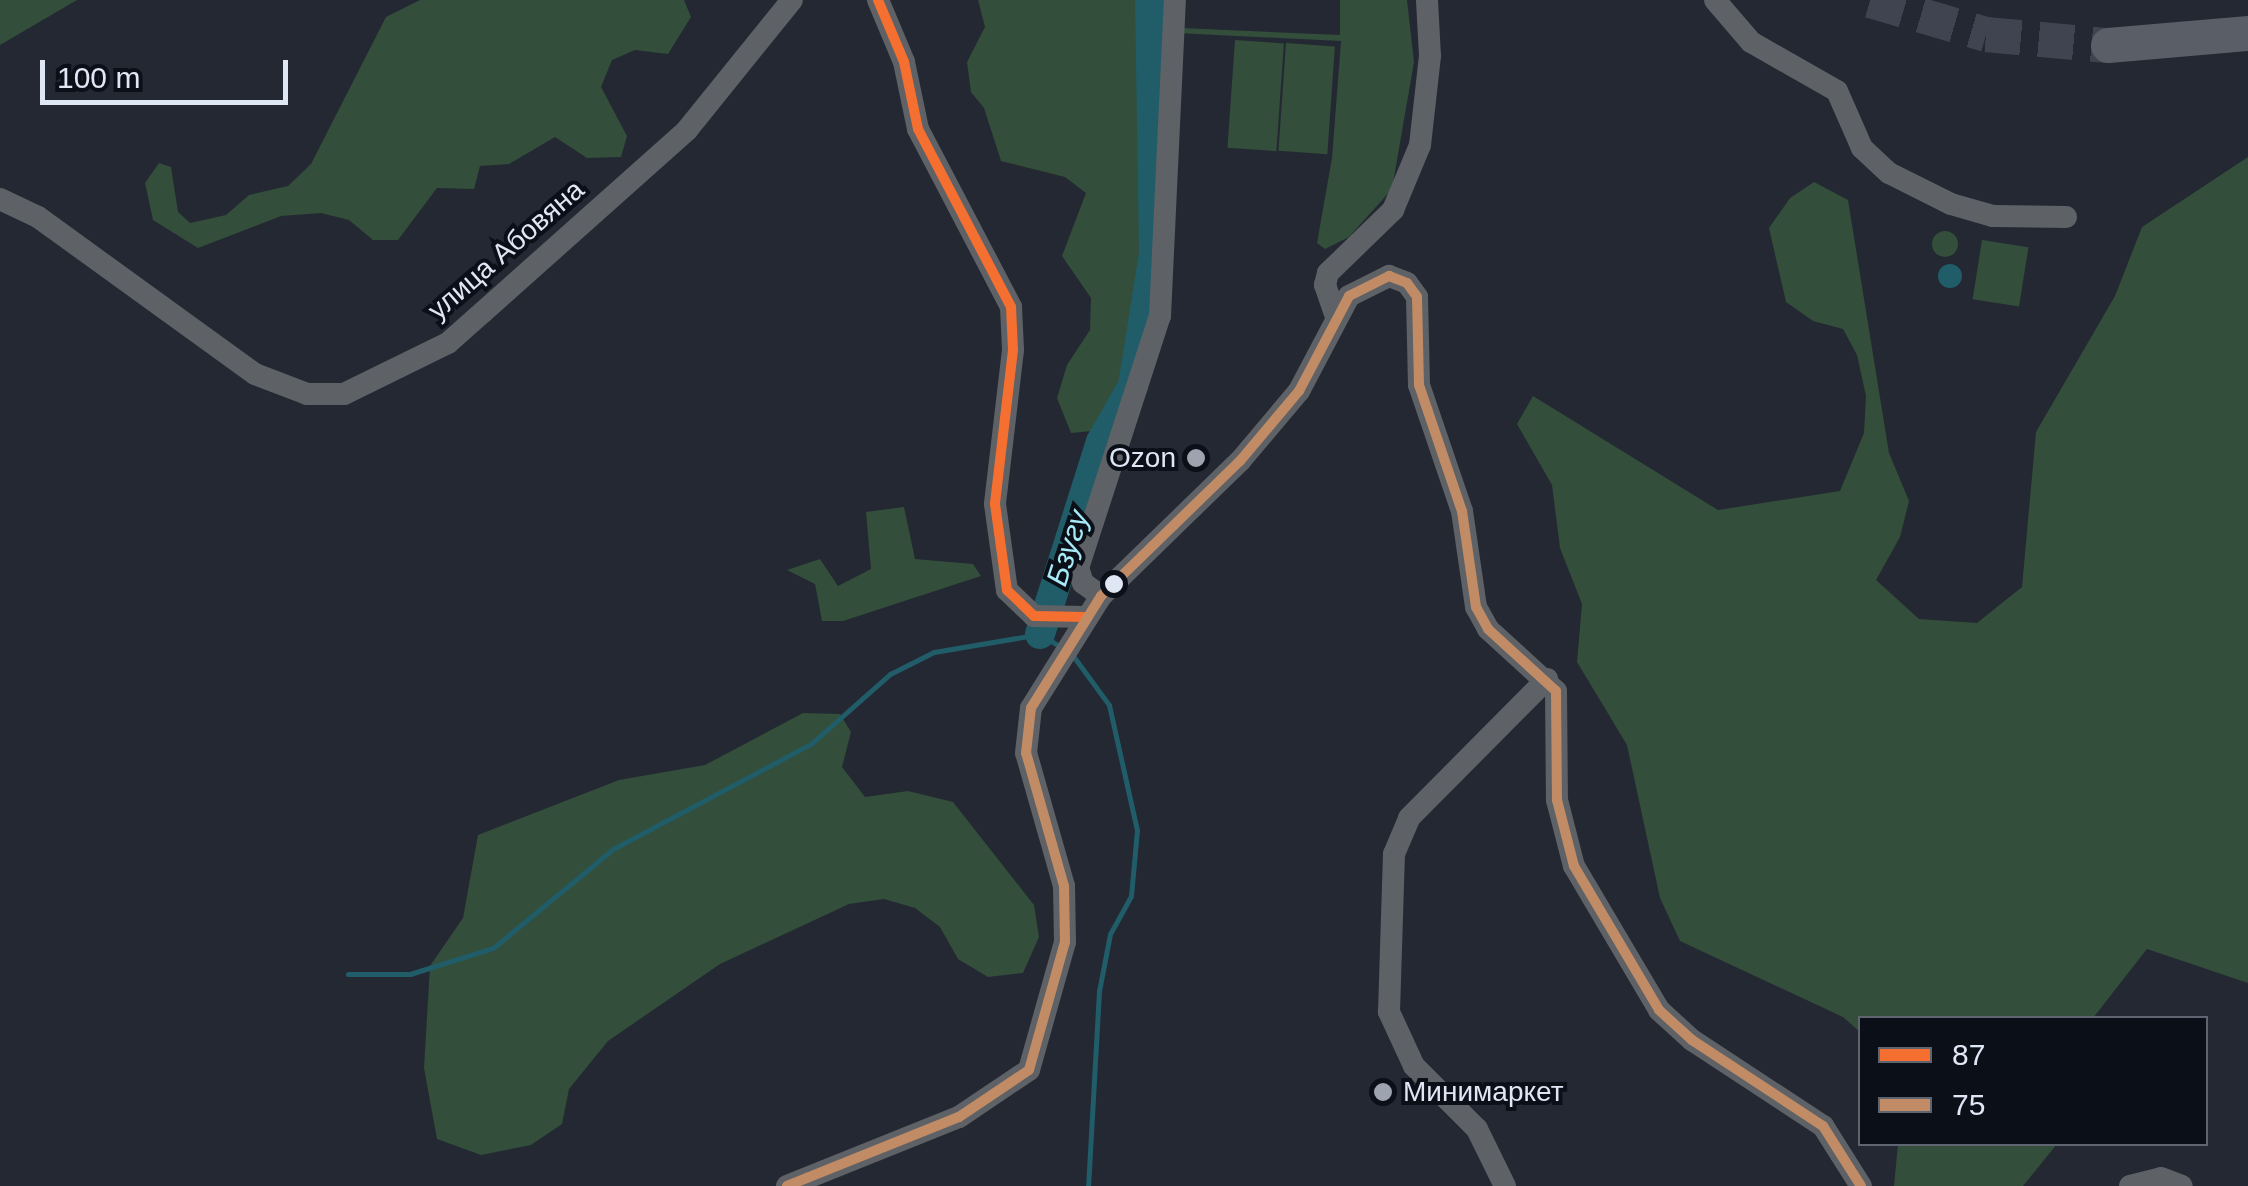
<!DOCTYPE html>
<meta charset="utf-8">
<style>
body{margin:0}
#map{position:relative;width:2248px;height:1186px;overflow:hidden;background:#232833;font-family:Arial,sans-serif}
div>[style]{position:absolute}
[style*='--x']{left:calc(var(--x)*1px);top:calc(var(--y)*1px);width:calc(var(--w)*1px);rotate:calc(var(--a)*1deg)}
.green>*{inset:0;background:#334e3a;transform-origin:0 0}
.round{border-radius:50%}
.water>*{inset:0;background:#205d68}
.stream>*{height:5px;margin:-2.5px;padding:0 2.5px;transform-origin:2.5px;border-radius:2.5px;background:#205d68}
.river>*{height:30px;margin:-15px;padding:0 15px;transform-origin:15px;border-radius:15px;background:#205d68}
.highway-tunnel>*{height:35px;margin-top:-17.5px;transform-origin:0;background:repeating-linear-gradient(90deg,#3f4450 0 35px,transparent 0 53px)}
.minor>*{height:22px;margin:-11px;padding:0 11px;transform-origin:11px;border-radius:11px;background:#5e6165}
.highway>*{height:35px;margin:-17.5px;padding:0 17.5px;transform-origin:17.5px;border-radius:17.5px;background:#5a5f67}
.bus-1>*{height:10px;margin:-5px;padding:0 5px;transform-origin:5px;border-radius:5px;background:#f46f30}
.bus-2>*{height:10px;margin:-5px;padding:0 5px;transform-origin:5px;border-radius:5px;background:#c18c65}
.dots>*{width:28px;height:28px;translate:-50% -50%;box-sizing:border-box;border:5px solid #0a0f18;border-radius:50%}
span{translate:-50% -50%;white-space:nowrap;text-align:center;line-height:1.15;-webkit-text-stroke:8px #0a0f18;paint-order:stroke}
.street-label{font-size:28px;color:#dfe6f4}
.poi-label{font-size:28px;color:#dfe6f4}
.right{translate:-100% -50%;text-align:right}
.left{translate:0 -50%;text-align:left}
.water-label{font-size:30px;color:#a8eaf7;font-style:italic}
.legend{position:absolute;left:1858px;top:1016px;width:350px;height:130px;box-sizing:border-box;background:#0a0f18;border:2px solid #5f6570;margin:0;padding:12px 18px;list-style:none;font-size:30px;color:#dfe6f4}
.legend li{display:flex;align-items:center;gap:20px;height:50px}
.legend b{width:50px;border:2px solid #5f6570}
.scale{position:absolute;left:40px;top:60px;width:248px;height:45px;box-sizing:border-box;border:5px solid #dfe6f4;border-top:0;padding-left:12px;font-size:30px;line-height:35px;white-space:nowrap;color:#dfe6f4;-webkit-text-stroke:8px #0a0f18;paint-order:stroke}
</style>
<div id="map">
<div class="green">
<i style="clip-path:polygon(0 0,77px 0,0 45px)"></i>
<i style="clip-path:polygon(420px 0,684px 0,691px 17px,668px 54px,635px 50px,612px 60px,601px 87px,627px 136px,621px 157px,587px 158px,555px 137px,509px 164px,480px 166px,474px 189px,437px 188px,398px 240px,373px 240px,349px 220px,321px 213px,281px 216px,198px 248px,153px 220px,145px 183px,159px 163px,171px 167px,178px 212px,190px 223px,226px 215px,249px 195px,288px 186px,311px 164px,386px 17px)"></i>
<i style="clip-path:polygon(978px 0,1156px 0,1158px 27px,1340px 35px,1340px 0,1407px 0,1414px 62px,1392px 189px,1349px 237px,1325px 249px,1317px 243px,1332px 158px,1341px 41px,1157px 32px,1156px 302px,1113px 429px,1071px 433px,1057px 398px,1067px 365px,1090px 330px,1091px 298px,1062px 256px,1086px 193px,1065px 177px,1001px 161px,984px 108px,971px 92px,967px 62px,985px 27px)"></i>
<i style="left:1235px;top:40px;width:49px;height:108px;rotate:4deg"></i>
<i style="left:1286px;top:43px;width:49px;height:108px;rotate:4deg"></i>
<i style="clip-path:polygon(2248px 157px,2248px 983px,2147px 949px,2093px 1018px,1860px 1018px,1860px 1032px,1843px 1017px,1680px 941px,1660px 898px,1627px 745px,1577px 662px,1582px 604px,1560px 548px,1552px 485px,1517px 424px,1533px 396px,1718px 510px,1840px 491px,1864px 433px,1866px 396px,1857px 355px,1843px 329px,1813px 321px,1786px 302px,1769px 228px,1790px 198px,1814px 182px,1848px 200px,1889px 453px,1909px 501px,1900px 537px,1876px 580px,1919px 619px,1977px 623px,2022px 587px,2036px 432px,2115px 296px,2142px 227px)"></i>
<i class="round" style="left:1932px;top:231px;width:26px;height:26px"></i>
<i style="left:1982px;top:240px;width:47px;height:60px;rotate:9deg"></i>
<i style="clip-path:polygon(904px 507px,915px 559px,973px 564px,981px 576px,843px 621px,822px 621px,815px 584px,787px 570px,820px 559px,838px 586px,871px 569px,866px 512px)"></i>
<i style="clip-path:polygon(803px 713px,840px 714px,851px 732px,842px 767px,865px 797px,908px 791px,953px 802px,1034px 905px,1039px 937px,1023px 973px,988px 977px,958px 959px,940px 927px,915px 908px,884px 899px,849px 904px,720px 964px,608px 1041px,569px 1089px,562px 1124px,531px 1145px,481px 1155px,437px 1139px,424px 1068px,430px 966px,463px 918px,478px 835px,619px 780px,705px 765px)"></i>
<i style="clip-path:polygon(1898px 1144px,2057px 1144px,2023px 1186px,1894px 1186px)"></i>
</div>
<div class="water">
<i class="round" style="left:1938px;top:264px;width:24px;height:24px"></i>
</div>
<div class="stream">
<i style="--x:1071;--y:653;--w:64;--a:53.8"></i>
<i style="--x:1109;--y:705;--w:128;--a:77.4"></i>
<i style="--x:1137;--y:830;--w:66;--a:95.2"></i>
<i style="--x:1131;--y:896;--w:43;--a:118.9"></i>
<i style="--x:1110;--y:934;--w:58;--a:100.9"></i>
<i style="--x:1099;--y:991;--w:195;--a:93.2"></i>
<i style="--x:348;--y:974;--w:62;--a:0"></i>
<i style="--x:410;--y:974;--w:87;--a:-17.4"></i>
<i style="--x:493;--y:948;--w:156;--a:-39.5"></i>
<i style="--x:613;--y:849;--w:225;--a:-28"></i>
<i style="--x:812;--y:743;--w:104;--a:-41.5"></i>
<i style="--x:890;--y:674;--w:49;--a:-26.6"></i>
<i style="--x:934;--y:652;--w:108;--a:-9.6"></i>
<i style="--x:1040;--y:634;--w:26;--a:32"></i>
</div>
<div class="river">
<i style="--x:1040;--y:634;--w:201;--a:-72.4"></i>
<i style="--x:1101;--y:442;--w:64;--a:-60.3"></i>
<i style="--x:1133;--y:386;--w:135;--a:-81"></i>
<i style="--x:1154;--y:253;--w:253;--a:-90.9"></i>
</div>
<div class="highway-tunnel">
<i style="--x:1870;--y:0;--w:121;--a:16.3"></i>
<i style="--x:1986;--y:34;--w:122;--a:5.2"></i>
</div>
<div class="minor">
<i style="--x:878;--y:0;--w:67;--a:67.2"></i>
<i style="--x:904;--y:62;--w:68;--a:78.2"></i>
<i style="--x:918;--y:129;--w:201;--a:62.4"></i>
<i style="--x:1011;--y:307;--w:43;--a:87.3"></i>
<i style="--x:1013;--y:350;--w:155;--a:96.7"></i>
<i style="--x:995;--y:504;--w:87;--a:82.1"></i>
<i style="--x:1007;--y:590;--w:37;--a:44"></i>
<i style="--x:1034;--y:616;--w:52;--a:1.1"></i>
<i style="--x:1715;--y:0;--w:55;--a:49.4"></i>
<i style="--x:1751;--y:42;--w:99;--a:29.7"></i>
<i style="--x:1837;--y:91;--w:62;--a:66.3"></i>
<i style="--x:1862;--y:148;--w:37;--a:43"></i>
<i style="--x:1889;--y:173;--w:69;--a:26.6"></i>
<i style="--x:1951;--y:204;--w:44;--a:15.9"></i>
<i style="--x:1993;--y:216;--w:73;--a:0.8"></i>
<i style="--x:0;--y:199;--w:42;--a:25.3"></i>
<i style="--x:38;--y:217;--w:268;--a:35.9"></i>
<i style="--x:255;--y:374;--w:56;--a:21"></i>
<i style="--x:307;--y:394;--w:37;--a:0"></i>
<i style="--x:344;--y:394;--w:116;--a:-26.1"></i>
<i style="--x:448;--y:343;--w:47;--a:-41.5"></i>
<i style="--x:483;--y:312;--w:273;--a:-41.7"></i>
<i style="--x:687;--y:130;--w:167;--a:-51.1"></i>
<i style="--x:1335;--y:314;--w:31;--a:-109"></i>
<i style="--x:1325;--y:285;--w:12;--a:-76"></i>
<i style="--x:1328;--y:273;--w:91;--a:-44.1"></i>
<i style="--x:1393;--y:210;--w:70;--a:-67.4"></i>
<i style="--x:1420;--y:145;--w:90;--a:-83.6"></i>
<i style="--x:1430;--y:56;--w:56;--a:-93.1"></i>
<i style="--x:1101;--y:596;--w:22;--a:-144"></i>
<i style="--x:1083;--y:583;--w:16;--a:-108"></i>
<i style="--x:1078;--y:568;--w:265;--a:-72"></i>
<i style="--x:1160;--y:316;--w:316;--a:-87.3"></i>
<i style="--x:787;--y:1186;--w:185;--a:-21.9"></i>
<i style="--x:959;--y:1117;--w:84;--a:-33.9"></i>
<i style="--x:1029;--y:1070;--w:133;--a:-74.3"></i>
<i style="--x:1065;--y:942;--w:56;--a:-91"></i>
<i style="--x:1064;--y:886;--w:138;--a:-105.9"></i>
<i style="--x:1026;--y:753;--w:45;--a:-83.7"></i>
<i style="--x:1031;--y:708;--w:132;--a:-58"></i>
<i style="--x:1101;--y:596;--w:194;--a:-44.2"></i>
<i style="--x:1240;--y:461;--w:92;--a:-49.9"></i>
<i style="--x:1299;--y:391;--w:107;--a:-62.2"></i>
<i style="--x:1349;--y:296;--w:45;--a:-26.6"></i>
<i style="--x:1389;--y:276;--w:19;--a:21"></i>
<i style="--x:1407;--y:283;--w:17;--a:54"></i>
<i style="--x:1417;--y:297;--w:88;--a:88.7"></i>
<i style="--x:1419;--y:385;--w:133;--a:71.2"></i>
<i style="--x:1462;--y:511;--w:97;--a:81.7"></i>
<i style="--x:1476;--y:607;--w:25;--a:61"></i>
<i style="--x:1488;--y:629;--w:92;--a:42.4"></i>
<i style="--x:1556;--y:691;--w:109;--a:89.5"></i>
<i style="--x:1557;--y:800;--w:68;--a:75.6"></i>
<i style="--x:1574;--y:866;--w:167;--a:59.4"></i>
<i style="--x:1659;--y:1010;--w:45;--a:42.3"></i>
<i style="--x:1692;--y:1040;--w:157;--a:33.3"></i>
<i style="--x:1823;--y:1126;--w:71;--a:57.7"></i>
<i style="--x:1505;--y:1186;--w:64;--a:-116.2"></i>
<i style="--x:1477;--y:1129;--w:89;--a:-135"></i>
<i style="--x:1414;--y:1066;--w:60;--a:-114.8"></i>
<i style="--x:1389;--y:1012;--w:158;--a:-88.2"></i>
<i style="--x:1394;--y:854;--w:39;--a:-67"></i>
<i style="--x:1409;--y:818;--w:196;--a:-45.2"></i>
<i style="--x:2130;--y:1186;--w:32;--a:-14"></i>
<i style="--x:2161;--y:1178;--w:22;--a:21"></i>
</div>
<div class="highway">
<i style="--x:2108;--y:45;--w:141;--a:-4.9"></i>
</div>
<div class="bus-1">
<i style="--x:878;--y:0;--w:67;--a:67.2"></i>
<i style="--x:904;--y:62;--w:68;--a:78.2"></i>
<i style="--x:918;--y:129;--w:201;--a:62.4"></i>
<i style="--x:1011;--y:307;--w:43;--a:87.3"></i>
<i style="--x:1013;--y:350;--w:155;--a:96.7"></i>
<i style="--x:995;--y:504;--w:87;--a:82.1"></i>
<i style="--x:1007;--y:590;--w:37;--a:44"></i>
<i style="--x:1034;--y:616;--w:52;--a:1.1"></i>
</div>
<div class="bus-2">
<i style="--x:787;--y:1186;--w:185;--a:-21.9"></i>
<i style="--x:959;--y:1117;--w:84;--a:-33.9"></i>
<i style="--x:1029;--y:1070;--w:133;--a:-74.3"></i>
<i style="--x:1065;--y:942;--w:56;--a:-91"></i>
<i style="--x:1064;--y:886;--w:138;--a:-105.9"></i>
<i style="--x:1026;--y:753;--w:45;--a:-83.7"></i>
<i style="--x:1031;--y:708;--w:132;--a:-58"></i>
<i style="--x:1101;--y:596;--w:194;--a:-44.2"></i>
<i style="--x:1240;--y:461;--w:92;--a:-49.9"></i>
<i style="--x:1299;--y:391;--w:107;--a:-62.2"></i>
<i style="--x:1349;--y:296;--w:45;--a:-26.6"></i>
<i style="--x:1389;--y:276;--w:19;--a:21"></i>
<i style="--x:1407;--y:283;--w:17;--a:54"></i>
<i style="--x:1417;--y:297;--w:88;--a:88.7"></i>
<i style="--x:1419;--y:385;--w:133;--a:71.2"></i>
<i style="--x:1462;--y:511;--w:97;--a:81.7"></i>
<i style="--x:1476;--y:607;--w:25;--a:61"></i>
<i style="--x:1488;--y:629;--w:92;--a:42.4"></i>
<i style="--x:1556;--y:691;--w:109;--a:89.5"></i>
<i style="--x:1557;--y:800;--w:68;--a:75.6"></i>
<i style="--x:1574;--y:866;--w:167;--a:59.4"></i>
<i style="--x:1659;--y:1010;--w:45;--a:42.3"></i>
<i style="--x:1692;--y:1040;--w:157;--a:33.3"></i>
<i style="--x:1823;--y:1126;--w:71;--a:57.7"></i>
</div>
<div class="dots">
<i style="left:1196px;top:458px;background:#9da4b0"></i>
<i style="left:1114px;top:584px;background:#dfe6f4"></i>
<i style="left:1383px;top:1092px;background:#9da4b0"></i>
</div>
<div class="street-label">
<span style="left:506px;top:250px;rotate:-41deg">улица Абовяна</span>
</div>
<div class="poi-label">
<span class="right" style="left:1176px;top:458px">Ozon</span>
<span class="left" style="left:1403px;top:1092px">Минимаркет</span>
</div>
<div class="water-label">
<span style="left:1068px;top:548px;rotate:-72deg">Бзугу</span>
</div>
<ul class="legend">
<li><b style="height:12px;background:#f46f30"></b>87</li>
<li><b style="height:12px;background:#c18c65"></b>75</li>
</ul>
<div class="scale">100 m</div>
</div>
